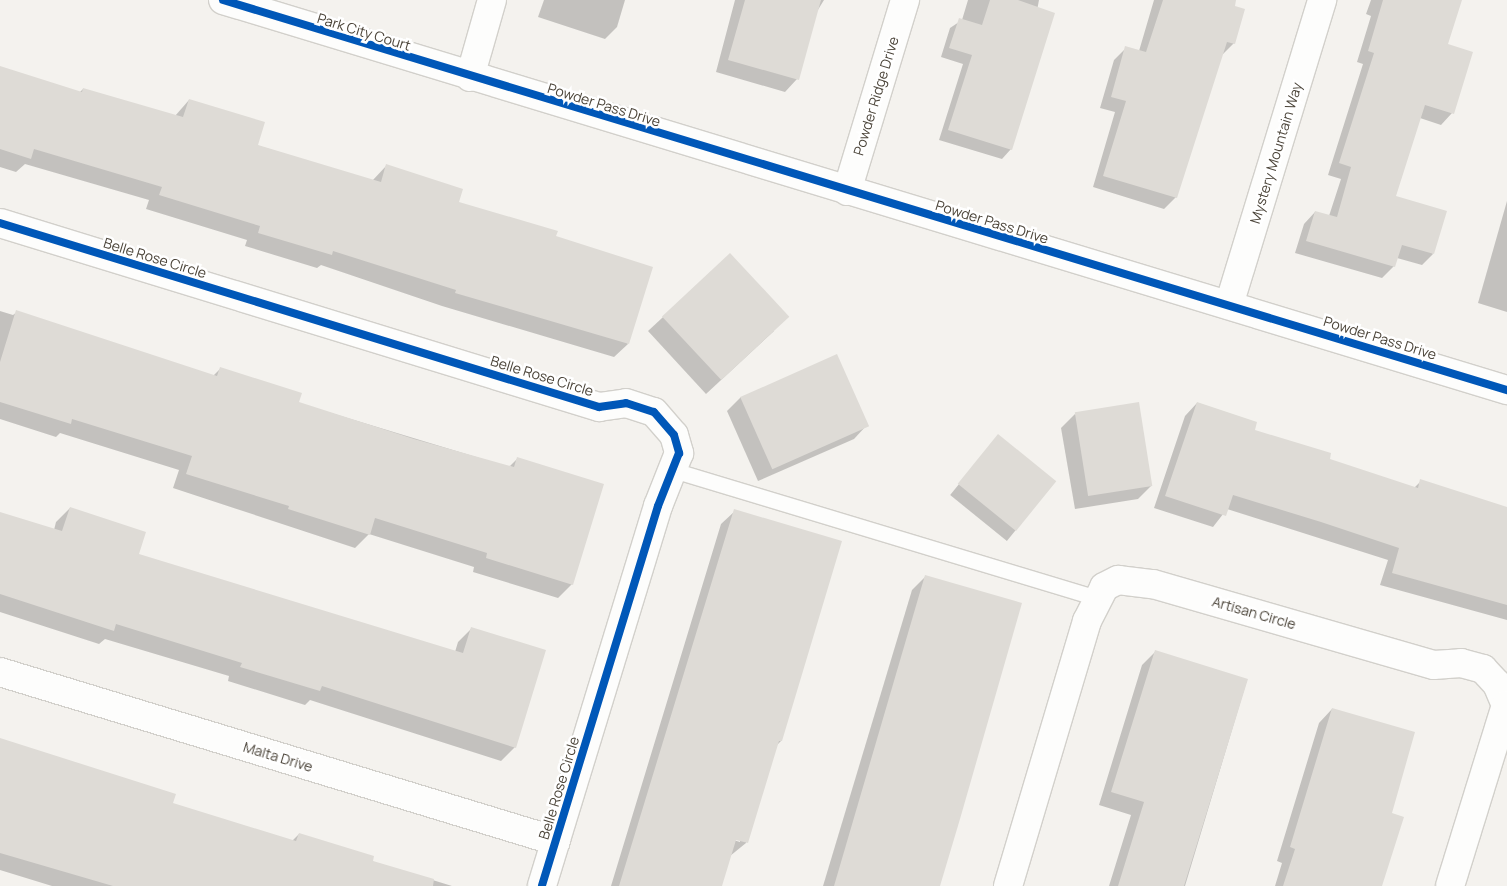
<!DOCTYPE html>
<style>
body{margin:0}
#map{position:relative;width:1507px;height:886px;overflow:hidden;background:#f4f2ee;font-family:Manrope,sans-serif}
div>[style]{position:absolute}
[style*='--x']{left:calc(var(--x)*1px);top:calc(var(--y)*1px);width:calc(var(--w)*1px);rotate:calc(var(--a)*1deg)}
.shadow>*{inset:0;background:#0003;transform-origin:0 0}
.building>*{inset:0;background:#dedbd6;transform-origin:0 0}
.roads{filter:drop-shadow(1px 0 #d2d0cb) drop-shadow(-1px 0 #d2d0cb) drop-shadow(0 1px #d2d0cb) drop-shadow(0 -1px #d2d0cb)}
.lane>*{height:15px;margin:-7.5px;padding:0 7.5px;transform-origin:7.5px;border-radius:7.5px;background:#fdfdfc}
.street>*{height:28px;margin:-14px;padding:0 14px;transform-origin:14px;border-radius:14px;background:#fdfdfc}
.cycleway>*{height:8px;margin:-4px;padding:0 4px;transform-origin:4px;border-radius:4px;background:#0057b8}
span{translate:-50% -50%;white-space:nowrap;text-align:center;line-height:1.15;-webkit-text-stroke:5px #fff;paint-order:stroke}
.street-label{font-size:14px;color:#4b4439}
</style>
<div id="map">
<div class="shadow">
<i style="clip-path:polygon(544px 0,625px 0,617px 27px,605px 39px,538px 17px)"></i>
<i style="clip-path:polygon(735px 0,824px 0,816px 13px,797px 79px,785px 92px,716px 72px)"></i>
<i style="clip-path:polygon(968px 0,1039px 0,1011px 149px,1002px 159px,939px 140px,963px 64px,941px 57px,950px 28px,962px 20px)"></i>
<i style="clip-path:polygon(1154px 0,1235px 0,1234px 43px,1222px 55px,1176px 197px,1164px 209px,1093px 187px,1115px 112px,1100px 108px,1114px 60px,1126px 48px,1139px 51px)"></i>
<i style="clip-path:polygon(1371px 0,1461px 0,1447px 45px,1452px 113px,1441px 125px,1420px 118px,1395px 197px,1433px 254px,1422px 265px,1397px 258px,1394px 266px,1382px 278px,1295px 253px,1304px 224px,1315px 212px,1329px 216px,1341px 179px,1328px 175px,1363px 64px,1357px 62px,1371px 16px,1366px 14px)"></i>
<i style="clip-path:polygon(0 68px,79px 93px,83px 89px,175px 116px,189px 100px,256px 145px,372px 181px,387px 165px,458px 203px,555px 237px,628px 344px,614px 357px,442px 306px,321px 265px,317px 268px,245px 246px,247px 240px,146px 209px,149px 200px,25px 164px,16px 172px,0 167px)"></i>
<i style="clip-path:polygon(1507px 201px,1507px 312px,1478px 303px)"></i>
<i style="clip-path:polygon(730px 255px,774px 331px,706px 394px,648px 331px)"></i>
<i style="clip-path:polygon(0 311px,13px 315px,17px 312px,213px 376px,221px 368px,298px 403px,509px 467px,517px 459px,572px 584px,558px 598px,473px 572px,474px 567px,369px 534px,355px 548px,173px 488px,179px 470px,60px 433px,56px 437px,0 419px)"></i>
<i style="clip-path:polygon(741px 397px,867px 425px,854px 439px,758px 481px,727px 411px)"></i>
<i style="clip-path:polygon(1197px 403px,1253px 431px,1328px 460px,1414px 488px,1421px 481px,1507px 509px,1507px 620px,1380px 585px,1388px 560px,1227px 509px,1213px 527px,1154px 508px,1185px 416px)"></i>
<i style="clip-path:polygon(1075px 414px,1152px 485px,1138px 499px,1075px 509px,1061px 428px)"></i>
<i style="left:998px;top:436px;width:73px;height:76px;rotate:39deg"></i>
<i style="clip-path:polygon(70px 508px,137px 555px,455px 652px,458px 642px,471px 629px,515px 747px,501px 761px,310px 700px,305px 705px,228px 681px,229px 676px,105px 639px,99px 644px,0 612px,0 514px,54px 530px,56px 522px)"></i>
<i style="clip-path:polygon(evenodd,735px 511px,781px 741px,777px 745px,746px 843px,730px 856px,721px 886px,611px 886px,721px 524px,735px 511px,730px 839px,740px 840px,740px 842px,730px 839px)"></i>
<i style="clip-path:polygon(926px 576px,935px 886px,823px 886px,912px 590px)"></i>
<i style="clip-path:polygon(1155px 652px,1247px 680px,1185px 886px,1109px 886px,1131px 815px,1099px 805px,1142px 665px)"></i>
<i style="clip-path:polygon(1332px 709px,1378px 886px,1275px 886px,1282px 863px,1277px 861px,1319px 723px)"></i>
<i style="clip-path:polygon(0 739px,171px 804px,292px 841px,299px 834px,371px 861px,452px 886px,52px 886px,0 870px)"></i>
</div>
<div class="building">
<i style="clip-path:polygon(745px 0,821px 0,799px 80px,728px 60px)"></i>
<i style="clip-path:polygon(990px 0,1018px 0,1055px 13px,1012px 150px,948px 130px,972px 55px,949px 48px,959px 18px,982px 25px)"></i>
<i style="clip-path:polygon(1163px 0,1236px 0,1235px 6px,1245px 9px,1235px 44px,1227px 42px,1177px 198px,1103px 176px,1126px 101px,1111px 97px,1125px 46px,1146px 52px)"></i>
<i style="clip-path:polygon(1383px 0,1462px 0,1448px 44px,1473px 52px,1454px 114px,1425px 105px,1396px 196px,1447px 211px,1434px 254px,1402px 245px,1395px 267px,1306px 241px,1315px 211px,1337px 217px,1351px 167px,1339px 163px,1374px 53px,1368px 51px)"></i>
<i style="clip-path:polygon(0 66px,82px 92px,83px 88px,183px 117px,189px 99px,265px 122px,258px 145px,381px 182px,386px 164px,463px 189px,459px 202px,558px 231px,556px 236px,653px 267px,629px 344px,455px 293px,456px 290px,333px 251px,332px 255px,258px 233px,260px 226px,159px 195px,162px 187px,34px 149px,31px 159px,0 149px)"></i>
<i style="left:730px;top:253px;width:87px;height:93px;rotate:47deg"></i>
<i style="clip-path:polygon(16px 310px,217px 376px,220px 367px,302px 393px,299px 402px,414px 439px,514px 467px,517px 457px,604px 484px,573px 585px,486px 558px,487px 553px,375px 518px,370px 535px,288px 509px,289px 506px,186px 474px,192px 456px,72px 419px,71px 424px,0 402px,0 362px)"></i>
<i style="left:837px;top:354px;width:79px;height:106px;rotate:66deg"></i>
<i style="left:1139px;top:402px;width:85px;height:65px;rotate:81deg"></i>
<i style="clip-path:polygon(1197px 402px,1257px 422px,1255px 430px,1331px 453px,1330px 459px,1418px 488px,1420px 479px,1507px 507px,1507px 605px,1392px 573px,1399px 548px,1321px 522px,1233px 495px,1226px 516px,1165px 496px)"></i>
<i style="left:998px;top:434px;width:75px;height:64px;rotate:39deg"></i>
<i style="clip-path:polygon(70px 507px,146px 532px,139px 554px,463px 653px,471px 627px,546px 650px,516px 748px,322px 686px,320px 691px,240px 667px,242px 663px,116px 624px,114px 631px,0 594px,0 512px,62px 531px)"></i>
<i style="clip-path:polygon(734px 509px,842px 541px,782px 741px,779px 741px,748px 843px,736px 840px,722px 886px,619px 886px)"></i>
<i style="clip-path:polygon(925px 575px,1022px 603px,960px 819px,940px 886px,834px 886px)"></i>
<i style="clip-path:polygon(1155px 650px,1248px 679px,1184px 886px,1118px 886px,1144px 802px,1111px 792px)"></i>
<i style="clip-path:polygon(1332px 708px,1415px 732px,1392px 813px,1404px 817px,1382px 886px,1283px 886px,1295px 849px,1290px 847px)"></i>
<i style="clip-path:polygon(0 738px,176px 794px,173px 803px,296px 841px,299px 833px,374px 856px,373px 861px,434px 879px,433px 886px,113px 886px,0 853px)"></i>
</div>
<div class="roads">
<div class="lane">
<i style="--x:673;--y:470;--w:442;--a:16.8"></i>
</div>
<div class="street">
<i style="--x:223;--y:0;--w:1342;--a:16.9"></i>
<i style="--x:470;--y:77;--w:80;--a:-74.1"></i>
<i style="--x:847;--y:191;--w:200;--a:-73.1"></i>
<i style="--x:0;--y:223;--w:627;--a:17.08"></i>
<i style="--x:599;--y:407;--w:27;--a:-8"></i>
<i style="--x:626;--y:403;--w:29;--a:18"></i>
<i style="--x:654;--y:412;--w:30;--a:49"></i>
<i style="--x:674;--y:435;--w:19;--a:74"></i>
<i style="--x:679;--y:453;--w:57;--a:111.6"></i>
<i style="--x:658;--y:506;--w:397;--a:107"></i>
<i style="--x:1229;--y:305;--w:319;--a:-73"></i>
<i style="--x:0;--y:672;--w:581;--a:16.91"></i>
<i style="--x:1008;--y:886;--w:277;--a:-73.4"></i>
<i style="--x:1087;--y:621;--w:38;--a:-63"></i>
<i style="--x:1104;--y:587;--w:16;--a:-27"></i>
<i style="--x:1118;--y:580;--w:35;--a:7"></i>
<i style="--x:1153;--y:584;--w:292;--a:16.1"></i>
<i style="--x:1434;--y:665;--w:27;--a:-4"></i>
<i style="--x:1461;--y:663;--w:23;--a:15"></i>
<i style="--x:1483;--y:669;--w:21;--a:47"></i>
<i style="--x:1497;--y:684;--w:23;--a:67"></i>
<i style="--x:1506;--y:705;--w:189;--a:107.2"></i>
</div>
</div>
<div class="cycleway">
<i style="--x:223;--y:0;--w:1342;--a:16.9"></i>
<i style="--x:0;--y:223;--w:627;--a:17.08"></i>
<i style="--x:599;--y:407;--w:27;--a:-8"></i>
<i style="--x:626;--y:403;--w:29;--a:18"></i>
<i style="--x:654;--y:412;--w:30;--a:49"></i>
<i style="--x:674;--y:435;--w:19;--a:74"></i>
<i style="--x:679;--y:453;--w:57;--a:111.6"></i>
<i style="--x:658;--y:506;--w:397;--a:107"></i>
</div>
<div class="street-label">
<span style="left:364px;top:32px;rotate:17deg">Park City Court</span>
<span style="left:876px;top:96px;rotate:-73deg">Powder Ridge Drive</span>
<span style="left:604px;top:105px;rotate:17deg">Powder Pass Drive</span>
<span style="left:1276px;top:153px;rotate:-73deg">Mystery Mountain Way</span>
<span style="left:992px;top:222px;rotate:17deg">Powder Pass Drive</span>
<span style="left:155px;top:258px;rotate:17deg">Belle Rose Circle</span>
<span style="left:1380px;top:338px;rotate:17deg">Powder Pass Drive</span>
<span style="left:542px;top:376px;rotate:17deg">Belle Rose Circle</span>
<span style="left:1254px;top:613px;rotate:16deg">Artisan Circle</span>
<span style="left:278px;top:757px;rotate:17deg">Malta Drive</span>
<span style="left:559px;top:788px;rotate:-73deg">Belle Rose Circle</span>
</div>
</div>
